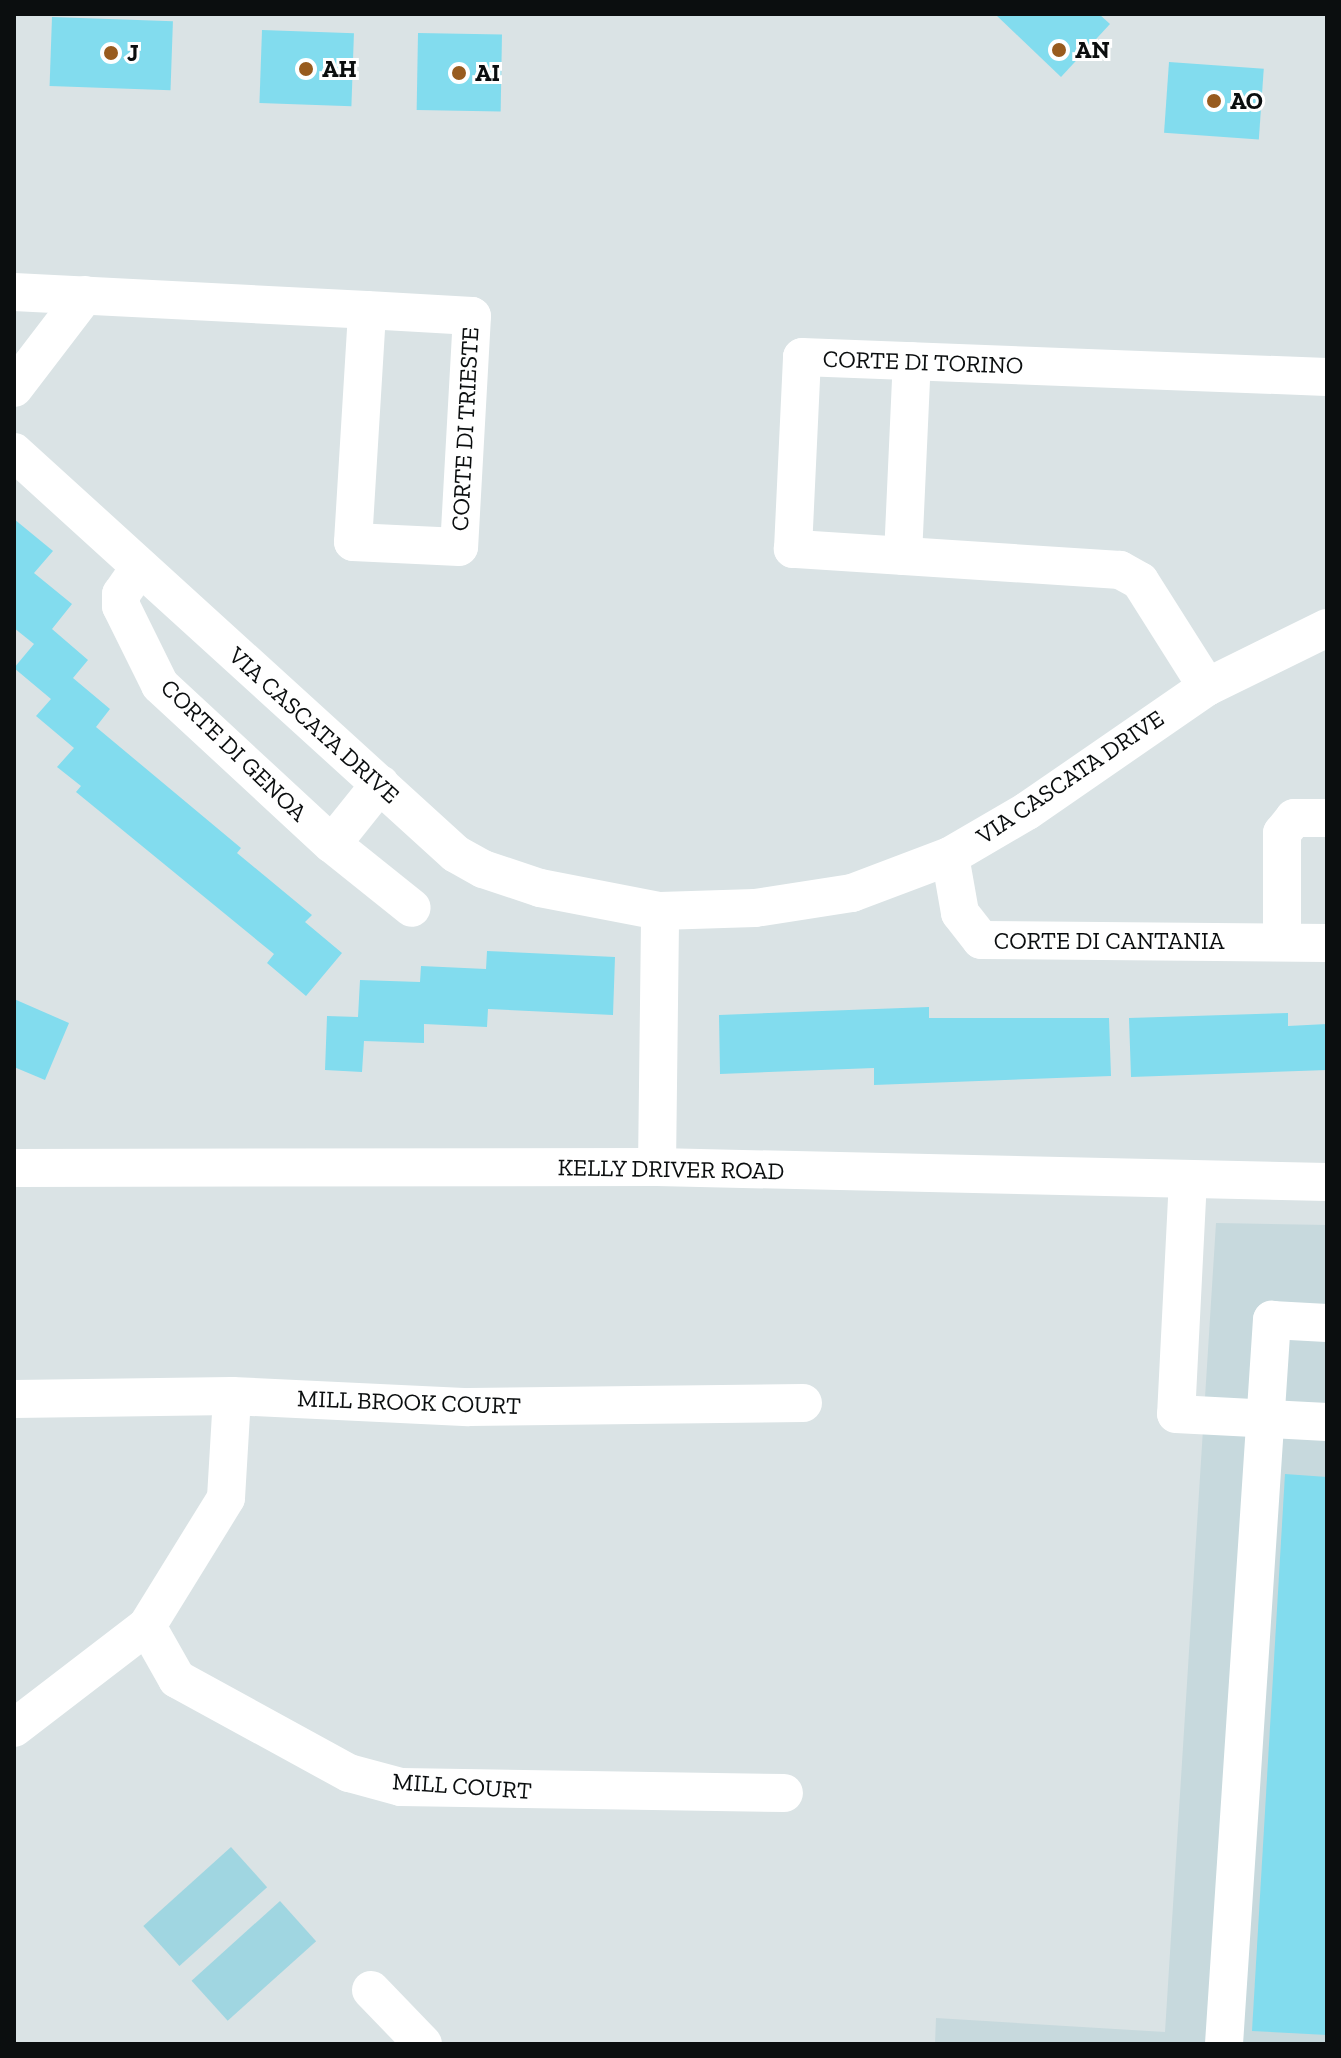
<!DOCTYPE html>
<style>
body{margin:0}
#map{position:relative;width:1341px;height:2058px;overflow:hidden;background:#dae3e5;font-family:"Zilla Slab",serif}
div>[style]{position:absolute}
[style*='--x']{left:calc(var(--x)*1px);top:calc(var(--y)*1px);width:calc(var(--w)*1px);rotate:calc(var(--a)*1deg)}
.built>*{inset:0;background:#c7d9dd}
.green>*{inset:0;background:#a0d6e1;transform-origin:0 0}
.building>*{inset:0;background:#82dcee;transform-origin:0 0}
.minor>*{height:38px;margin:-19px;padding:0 19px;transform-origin:19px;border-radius:19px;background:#fff}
.dots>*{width:22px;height:22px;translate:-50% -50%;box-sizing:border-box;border:4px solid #fff;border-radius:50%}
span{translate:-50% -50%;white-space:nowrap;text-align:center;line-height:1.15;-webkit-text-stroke:6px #fff;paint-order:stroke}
.poi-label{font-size:24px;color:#0b0e0f;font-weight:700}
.left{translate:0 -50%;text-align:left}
.street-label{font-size:24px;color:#0b0e0f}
.frame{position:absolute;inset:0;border:16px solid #0b0e0f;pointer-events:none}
</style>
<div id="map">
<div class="built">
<i style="clip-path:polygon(1216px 1223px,1327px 1225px,1327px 2044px,935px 2044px,936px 2018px,1165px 2032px)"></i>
</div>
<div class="green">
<i style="left:231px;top:1847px;width:54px;height:118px;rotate:48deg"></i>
<i style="left:280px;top:1901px;width:54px;height:119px;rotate:48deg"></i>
</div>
<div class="building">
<i style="clip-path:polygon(995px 14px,1099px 14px,1110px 24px,1061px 77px)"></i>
<i style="left:52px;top:17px;width:121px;height:69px;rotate:2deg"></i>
<i style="left:262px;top:30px;width:92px;height:73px;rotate:2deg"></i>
<i style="left:418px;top:33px;width:84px;height:77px;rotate:1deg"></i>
<i style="left:1169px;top:62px;width:95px;height:71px;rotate:4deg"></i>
<i style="clip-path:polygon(14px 519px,53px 551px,34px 573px,72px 604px,52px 629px,88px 660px,73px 678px,110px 709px,96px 727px,241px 848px,237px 853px,312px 915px,305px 922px,342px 953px,306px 996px,267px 963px,274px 954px,76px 792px,81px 786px,57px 767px,74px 748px,36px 716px,51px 699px,14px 668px,34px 644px,14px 628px)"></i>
<i style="clip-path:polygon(487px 951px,615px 957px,613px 1015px,488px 1009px,487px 1027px,424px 1024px,424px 1043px,364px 1041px,362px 1072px,325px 1070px,327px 1016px,358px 1017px,360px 980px,420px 982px,421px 966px,486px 969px)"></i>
<i style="clip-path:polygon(14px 999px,69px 1023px,45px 1080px,14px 1067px)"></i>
<i style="clip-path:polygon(929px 1007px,929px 1018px,1109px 1018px,1111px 1076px,874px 1085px,874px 1068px,720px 1074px,719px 1015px)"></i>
<i style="clip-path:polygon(1288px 1013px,1288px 1026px,1327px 1024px,1327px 1070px,1131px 1077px,1129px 1018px)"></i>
<i style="clip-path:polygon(1285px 1474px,1327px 1477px,1327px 2035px,1252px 2031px)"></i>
</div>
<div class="minor">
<i style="--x:14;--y:292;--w:353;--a:2.9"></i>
<i style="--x:367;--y:310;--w:105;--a:3.3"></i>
<i style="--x:472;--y:316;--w:231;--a:93.2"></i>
<i style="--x:459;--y:547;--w:106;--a:-177.3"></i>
<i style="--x:353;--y:542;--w:232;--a:-86.5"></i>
<i style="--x:14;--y:388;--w:117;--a:-52.6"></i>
<i style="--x:14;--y:452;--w:597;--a:42.29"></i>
<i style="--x:456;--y:854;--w:31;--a:29"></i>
<i style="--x:483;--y:869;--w:60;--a:18.4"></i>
<i style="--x:540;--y:888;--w:122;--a:10.9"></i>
<i style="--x:660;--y:911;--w:95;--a:-1.8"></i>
<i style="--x:755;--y:908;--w:98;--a:-8.8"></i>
<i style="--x:852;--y:893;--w:105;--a:-20.7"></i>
<i style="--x:950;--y:856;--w:89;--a:-30.3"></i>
<i style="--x:1027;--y:811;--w:219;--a:-34.6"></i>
<i style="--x:1207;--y:687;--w:134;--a:-26.2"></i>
<i style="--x:903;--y:556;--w:195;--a:-87.4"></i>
<i style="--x:140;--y:567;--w:33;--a:125"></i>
<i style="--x:121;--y:594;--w:12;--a:90"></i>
<i style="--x:121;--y:606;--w:88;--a:63.7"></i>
<i style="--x:160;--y:685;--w:234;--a:42.8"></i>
<i style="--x:332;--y:844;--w:77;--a:-51.3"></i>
<i style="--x:1207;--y:687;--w:125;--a:-122.3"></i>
<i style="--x:1140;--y:581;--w:23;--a:-151"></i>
<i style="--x:1120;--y:570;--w:328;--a:-176.3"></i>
<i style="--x:793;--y:549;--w:192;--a:-87.3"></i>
<i style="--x:802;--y:357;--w:525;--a:2.18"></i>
<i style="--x:332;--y:844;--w:102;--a:38.7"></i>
<i style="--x:950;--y:856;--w:58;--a:80"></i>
<i style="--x:960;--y:913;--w:34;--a:52"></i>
<i style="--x:981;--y:940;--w:346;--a:0.5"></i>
<i style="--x:1282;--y:942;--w:109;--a:-90"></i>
<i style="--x:1282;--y:833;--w:19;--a:-51"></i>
<i style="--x:1294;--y:818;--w:33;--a:0"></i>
<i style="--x:657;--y:1167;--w:256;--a:-89.3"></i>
<i style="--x:14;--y:1168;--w:643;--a:-0.09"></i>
<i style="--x:657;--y:1167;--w:670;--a:1.28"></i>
<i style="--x:1188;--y:1179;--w:235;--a:92.9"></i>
<i style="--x:1176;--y:1414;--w:151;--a:3"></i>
<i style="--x:14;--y:1399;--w:218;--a:-0.8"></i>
<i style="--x:232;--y:1396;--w:237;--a:2.7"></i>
<i style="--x:469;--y:1407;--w:334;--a:-0.7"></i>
<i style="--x:147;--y:1626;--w:61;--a:60.5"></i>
<i style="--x:177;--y:1679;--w:196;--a:28.7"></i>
<i style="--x:349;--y:1773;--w:54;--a:15.1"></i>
<i style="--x:401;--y:1787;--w:383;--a:0.9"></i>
<i style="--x:14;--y:1728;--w:168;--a:-37.5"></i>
<i style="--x:147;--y:1626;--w:150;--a:-58.3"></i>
<i style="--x:226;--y:1498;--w:102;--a:-86.6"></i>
<i style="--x:371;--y:1990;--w:75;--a:46.1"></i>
<i style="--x:1224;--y:2044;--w:726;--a:-86.21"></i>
<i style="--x:1272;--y:1320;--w:55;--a:3.1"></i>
</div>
<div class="dots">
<i style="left:1059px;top:50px;background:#985b1e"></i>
<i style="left:111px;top:53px;background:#985b1e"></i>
<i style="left:306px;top:69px;background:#985b1e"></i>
<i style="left:459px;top:73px;background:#985b1e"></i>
<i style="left:1214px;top:101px;background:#985b1e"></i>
</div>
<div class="poi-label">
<span class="left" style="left:1075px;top:50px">AN</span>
<span class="left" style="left:127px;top:53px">J</span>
<span class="left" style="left:322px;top:69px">AH</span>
<span class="left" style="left:475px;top:73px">AI</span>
<span class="left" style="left:1230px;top:101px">AO</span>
</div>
<div class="street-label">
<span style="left:923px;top:362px;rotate:2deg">CORTE DI TORINO</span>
<span style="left:465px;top:429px;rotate:-87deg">CORTE DI TRIESTE</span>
<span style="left:314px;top:725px;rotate:42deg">VIA CASCATA DRIVE</span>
<span style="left:234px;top:750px;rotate:44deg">CORTE DI GENOA</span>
<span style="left:1070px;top:777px;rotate:-34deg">VIA CASCATA DRIVE</span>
<span style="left:1109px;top:941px">CORTE DI CANTANIA</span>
<span style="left:671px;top:1169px;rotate:1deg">KELLY DRIVER ROAD</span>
<span style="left:409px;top:1402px;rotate:2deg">MILL BROOK COURT</span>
<span style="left:462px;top:1786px;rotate:4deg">MILL COURT</span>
</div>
<div class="frame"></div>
</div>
